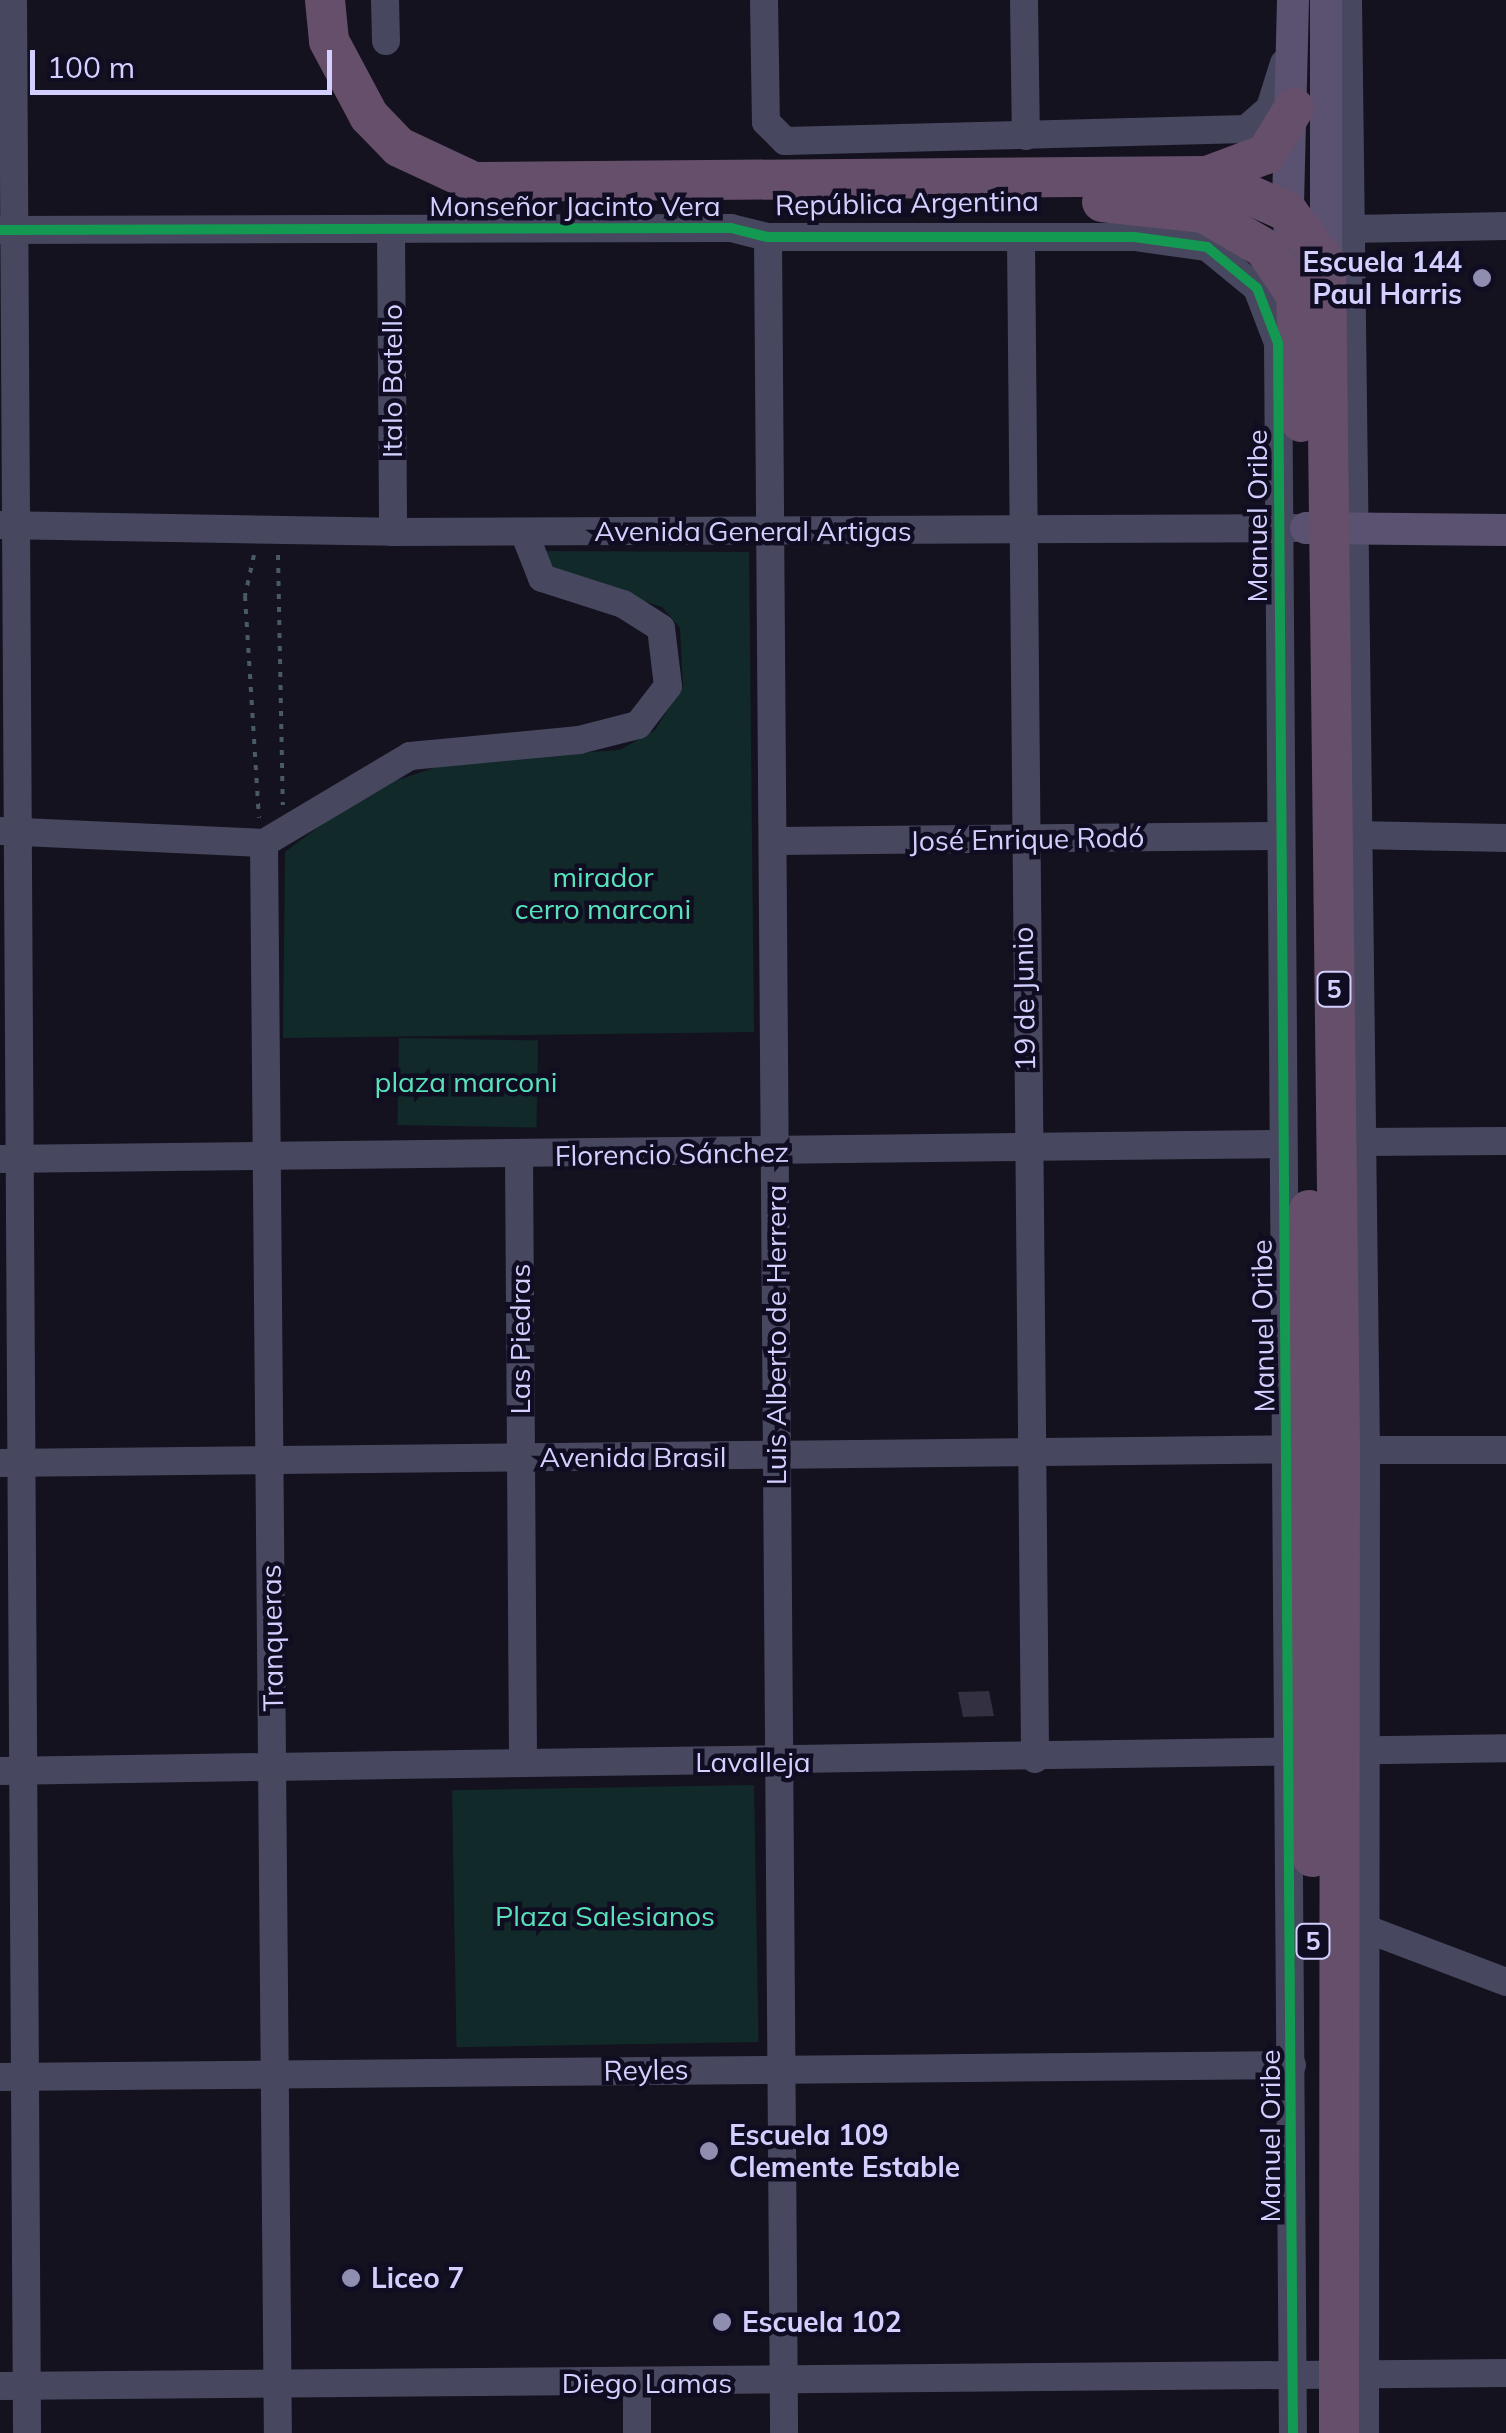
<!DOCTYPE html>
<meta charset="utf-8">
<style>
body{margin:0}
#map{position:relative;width:1506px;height:2433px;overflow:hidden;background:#14121e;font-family:Mulish,sans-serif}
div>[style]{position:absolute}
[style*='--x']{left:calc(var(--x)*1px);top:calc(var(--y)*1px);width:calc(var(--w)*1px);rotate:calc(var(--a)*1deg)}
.green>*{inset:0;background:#112a29;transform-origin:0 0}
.building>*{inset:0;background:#323041}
.path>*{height:4px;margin-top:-2px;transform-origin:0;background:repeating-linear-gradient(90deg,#495966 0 5px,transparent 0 13px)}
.minor>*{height:28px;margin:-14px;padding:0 14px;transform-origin:14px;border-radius:14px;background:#47475f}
.major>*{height:32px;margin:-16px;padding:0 16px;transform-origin:16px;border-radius:16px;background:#5b5170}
.highway>*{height:40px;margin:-20px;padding:0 20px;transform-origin:20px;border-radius:20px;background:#664f6a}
.cycleway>*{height:10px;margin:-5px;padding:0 5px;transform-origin:5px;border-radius:5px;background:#139951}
.dots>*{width:28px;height:28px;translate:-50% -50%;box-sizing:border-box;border:5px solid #100d23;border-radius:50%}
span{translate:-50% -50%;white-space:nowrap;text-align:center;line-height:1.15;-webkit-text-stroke:9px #100d23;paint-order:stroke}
.shield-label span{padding:2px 8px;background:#100d23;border:2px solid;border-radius:8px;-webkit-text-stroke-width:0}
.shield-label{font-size:25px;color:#d3d0ff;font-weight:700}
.street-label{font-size:28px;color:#d3d0ff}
.poi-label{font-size:28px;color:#d3d0ff;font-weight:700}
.right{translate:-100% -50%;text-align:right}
.left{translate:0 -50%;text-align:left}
.park-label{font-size:28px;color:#58e3ba}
.scale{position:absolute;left:30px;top:50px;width:302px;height:45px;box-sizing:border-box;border:5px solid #d3d0ff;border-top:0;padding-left:12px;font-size:30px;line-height:35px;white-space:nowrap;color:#d3d0ff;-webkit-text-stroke:8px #100d23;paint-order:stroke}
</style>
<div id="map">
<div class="green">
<i style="clip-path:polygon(540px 551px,749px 552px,754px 1032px,283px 1038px,285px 852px,368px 790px,455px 761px,620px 750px,655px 730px,683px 686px,680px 628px,662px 607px,551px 570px)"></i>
<i style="left:399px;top:1038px;width:139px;height:87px;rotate:1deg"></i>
<i style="left:754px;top:1785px;width:257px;height:302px;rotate:89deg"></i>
</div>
<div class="building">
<i style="clip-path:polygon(989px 1691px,994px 1716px,963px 1717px,958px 1692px)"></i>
</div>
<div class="path">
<i style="--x:254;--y:555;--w:42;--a:102.4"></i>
<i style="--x:245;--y:596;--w:222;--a:86.4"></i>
<i style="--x:278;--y:555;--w:250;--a:88.9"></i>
</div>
<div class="minor">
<i style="--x:13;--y:0;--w:2433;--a:89.67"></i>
<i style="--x:385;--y:0;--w:41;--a:88.6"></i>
<i style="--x:764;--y:0;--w:122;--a:89.1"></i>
<i style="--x:766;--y:122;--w:27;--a:45"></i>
<i style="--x:785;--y:141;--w:461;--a:-1.5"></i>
<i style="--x:1246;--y:129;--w:32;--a:-41"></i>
<i style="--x:1270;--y:108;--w:47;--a:-72.7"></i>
<i style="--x:1024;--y:0;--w:136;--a:89.2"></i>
<i style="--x:1348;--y:0;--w:1451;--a:89.29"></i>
<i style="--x:1366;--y:1451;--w:982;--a:90.06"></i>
<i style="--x:1351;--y:229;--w:155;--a:-1.1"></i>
<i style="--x:0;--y:230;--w:731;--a:-0.16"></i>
<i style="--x:731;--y:228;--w:38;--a:14"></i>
<i style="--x:768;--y:237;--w:366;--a:0"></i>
<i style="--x:1134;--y:237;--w:74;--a:7.8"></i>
<i style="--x:1207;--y:247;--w:65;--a:39.4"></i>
<i style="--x:1257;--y:288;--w:59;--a:69.1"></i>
<i style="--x:1278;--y:343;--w:2090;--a:89.59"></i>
<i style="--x:391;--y:230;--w:302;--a:89.6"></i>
<i style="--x:768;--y:237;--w:2196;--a:89.58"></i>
<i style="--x:1021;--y:239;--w:1520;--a:89.47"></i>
<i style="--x:0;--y:525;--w:393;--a:1"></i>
<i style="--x:393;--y:532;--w:902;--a:-0.25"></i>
<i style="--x:0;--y:831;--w:264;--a:2.6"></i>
<i style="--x:264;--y:843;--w:170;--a:-30.8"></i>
<i style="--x:410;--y:756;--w:170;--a:-5.4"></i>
<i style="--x:579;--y:740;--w:61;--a:-14.3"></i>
<i style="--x:638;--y:725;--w:49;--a:-52.4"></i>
<i style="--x:668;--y:686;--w:58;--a:-96.9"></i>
<i style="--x:661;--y:628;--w:45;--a:-147.7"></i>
<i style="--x:623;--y:604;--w:85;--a:-162.2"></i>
<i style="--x:542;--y:578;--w:49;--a:-111.4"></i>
<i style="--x:1354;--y:835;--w:152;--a:1.1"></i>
<i style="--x:775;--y:841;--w:505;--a:-0.57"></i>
<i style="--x:264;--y:843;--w:1590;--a:89.5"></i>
<i style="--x:1358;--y:1142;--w:148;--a:-0.4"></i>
<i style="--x:519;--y:1156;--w:606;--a:89.62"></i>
<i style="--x:0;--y:1159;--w:1283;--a:-0.67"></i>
<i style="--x:1348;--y:1450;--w:158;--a:0"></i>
<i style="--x:0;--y:1463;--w:1305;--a:-0.61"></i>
<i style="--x:0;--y:1771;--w:1506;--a:-0.87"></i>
<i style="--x:1364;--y:1928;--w:152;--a:20.8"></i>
<i style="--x:0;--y:2077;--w:1292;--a:-0.53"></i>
<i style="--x:637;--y:2382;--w:51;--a:90"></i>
<i style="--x:0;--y:2386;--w:1506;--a:-0.49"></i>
</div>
<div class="major">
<i style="--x:1293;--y:0;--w:212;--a:91.4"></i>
<i style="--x:1288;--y:212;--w:83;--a:84.5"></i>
<i style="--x:1326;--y:264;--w:264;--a:-90"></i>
<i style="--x:1306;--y:528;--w:200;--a:0.6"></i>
</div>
<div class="highway">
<i style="--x:325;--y:0;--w:41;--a:84.4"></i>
<i style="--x:329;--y:41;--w:85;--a:61.9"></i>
<i style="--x:369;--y:116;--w:43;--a:45.9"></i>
<i style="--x:399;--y:147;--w:83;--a:25"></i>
<i style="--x:474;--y:182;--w:733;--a:-0.47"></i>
<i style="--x:1207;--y:176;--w:89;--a:24"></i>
<i style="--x:1288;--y:212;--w:64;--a:53.8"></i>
<i style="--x:1326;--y:264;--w:1186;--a:89.32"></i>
<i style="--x:1340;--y:1450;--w:983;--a:90.06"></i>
<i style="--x:1207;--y:176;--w:63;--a:-20.4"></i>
<i style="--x:1266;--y:154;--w:54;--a:-58.7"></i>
<i style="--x:1102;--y:202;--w:103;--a:6.2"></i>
<i style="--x:1204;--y:213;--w:69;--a:30.3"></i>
<i style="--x:1264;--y:248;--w:57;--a:55.8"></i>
<i style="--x:1296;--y:295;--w:127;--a:87.7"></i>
<i style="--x:1309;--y:1210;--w:647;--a:89.73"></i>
</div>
<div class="cycleway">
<i style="--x:0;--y:230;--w:731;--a:-0.16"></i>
<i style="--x:731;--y:228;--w:38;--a:14"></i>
<i style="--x:768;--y:237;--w:366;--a:0"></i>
<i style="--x:1134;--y:237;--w:74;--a:7.8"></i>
<i style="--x:1207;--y:247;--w:65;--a:39.4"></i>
<i style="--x:1257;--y:288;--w:59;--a:69.1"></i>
<i style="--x:1278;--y:343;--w:2090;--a:89.59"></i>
</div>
<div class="dots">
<i style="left:1482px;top:278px;background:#908eb0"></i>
<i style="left:709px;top:2151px;background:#908eb0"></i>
<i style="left:351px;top:2278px;background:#908eb0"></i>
<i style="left:722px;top:2322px;background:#908eb0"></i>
</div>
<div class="shield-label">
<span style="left:1334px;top:989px">5</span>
<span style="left:1313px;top:1941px">5</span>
</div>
<div class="street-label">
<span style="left:907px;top:203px;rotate:-1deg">República Argentina</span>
<span style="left:575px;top:206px">Monseñor Jacinto Vera</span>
<span style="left:392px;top:381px;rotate:-90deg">Italo Batello</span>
<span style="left:1257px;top:516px;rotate:-90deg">Manuel Oribe</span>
<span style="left:753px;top:531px">Avenida General Artigas</span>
<span style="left:1027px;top:839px;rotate:-1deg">José Enrique Rodó</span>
<span style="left:1024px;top:999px;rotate:-91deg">19 de Junio</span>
<span style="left:672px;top:1154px;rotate:-1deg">Florencio Sánchez</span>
<span style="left:1263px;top:1326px;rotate:-91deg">Manuel Oribe</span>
<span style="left:776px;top:1335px;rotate:-90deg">Luis Alberto de Herrera</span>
<span style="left:520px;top:1339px;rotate:-90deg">Las Piedras</span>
<span style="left:633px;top:1457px">Avenida Brasil</span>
<span style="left:272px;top:1638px;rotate:-91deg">Tranqueras</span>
<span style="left:753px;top:1762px">Lavalleja</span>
<span style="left:646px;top:2070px;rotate:-1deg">Reyles</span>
<span style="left:1270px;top:2136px;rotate:-90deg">Manuel Oribe</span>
<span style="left:647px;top:2383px">Diego Lamas</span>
</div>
<div class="poi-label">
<span class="right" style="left:1462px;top:278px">Escuela 144<br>Paul Harris</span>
<span class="left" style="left:729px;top:2151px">Escuela 109<br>Clemente Estable</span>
<span class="left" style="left:371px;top:2278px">Liceo 7</span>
<span class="left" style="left:742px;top:2322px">Escuela 102</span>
</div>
<div class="park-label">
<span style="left:603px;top:893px">mirador<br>cerro marconi</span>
<span style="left:466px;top:1082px">plaza marconi</span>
<span style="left:605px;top:1916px">Plaza Salesianos</span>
</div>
<div class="scale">100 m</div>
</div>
